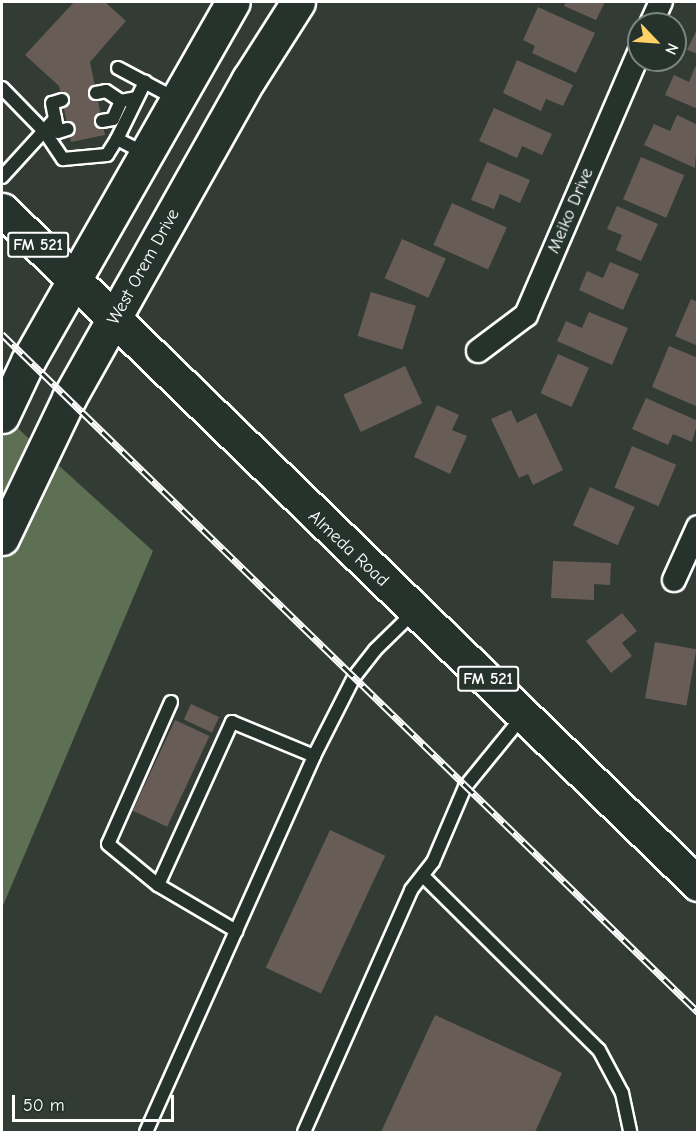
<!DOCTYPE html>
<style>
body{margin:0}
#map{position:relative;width:699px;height:1134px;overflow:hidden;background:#333b35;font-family:"Comic Neue",sans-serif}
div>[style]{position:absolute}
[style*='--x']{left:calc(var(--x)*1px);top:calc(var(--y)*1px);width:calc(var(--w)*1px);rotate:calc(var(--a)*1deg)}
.green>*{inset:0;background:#5d7053}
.building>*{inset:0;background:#685c56;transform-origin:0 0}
.roads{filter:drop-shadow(2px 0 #fff) drop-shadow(-2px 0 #fff) drop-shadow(0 2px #fff) drop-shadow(0 -2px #fff)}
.lane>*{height:12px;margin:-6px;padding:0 6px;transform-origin:6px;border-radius:6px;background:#26332d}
.street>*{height:22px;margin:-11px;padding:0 11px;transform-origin:11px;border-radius:11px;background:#26332d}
.secondary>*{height:33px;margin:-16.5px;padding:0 16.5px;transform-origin:16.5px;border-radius:16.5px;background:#26332d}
.primary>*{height:33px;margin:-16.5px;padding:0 16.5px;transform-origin:16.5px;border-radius:16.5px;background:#26332d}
.rail>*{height:7px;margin-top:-3.5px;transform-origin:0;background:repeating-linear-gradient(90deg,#26332d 0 14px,#fff 0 28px);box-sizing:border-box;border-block:2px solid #fff}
span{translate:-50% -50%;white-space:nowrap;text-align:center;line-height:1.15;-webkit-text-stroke:4.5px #26332d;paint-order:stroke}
.shield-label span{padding:2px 4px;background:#26332d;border:2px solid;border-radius:4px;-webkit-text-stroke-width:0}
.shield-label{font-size:16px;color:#fff;font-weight:700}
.street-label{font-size:18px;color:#fff}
.frame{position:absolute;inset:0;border:3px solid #fff;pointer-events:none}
.north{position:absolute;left:627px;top:12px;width:60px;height:60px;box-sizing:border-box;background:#26332d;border:2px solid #7d8581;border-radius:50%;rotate:115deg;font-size:16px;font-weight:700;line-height:24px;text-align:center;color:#fff}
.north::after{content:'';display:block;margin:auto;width:21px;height:27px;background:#ffd166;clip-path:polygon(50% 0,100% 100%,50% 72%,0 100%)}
.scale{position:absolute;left:12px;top:1095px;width:162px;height:27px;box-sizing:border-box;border:3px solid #fff;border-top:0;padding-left:8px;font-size:18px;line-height:21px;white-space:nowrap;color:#fff;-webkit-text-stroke:4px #26332d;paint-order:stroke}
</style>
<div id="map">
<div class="green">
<i style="clip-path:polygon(2px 414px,153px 551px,2px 908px)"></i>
</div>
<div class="building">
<i style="clip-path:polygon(74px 2px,105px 2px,126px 21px,90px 62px,105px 135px,71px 142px,59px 86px,25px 55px)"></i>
<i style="clip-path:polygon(566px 2px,605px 2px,596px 20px,564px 6px)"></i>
<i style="clip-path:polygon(538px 7px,595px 33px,576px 73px,532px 53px,535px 46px,523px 40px)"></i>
<i style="clip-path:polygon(698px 27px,698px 54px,687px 50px)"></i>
<i style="clip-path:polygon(517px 60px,573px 85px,563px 106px,546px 99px,541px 111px,503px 93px)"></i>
<i style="clip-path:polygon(695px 67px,698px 68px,698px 109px,665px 95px,674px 75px,689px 82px)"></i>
<i style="clip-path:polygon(494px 108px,552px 134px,542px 155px,522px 146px,517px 158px,479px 141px)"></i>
<i style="clip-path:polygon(677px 115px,698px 125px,695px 168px,644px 145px,654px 124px,670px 131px)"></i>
<i style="left:641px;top:157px;width:47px;height:46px;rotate:23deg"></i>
<i style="clip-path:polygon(487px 162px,530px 180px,520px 203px,500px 194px,494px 209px,471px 200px)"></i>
<i style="left:452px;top:203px;width:60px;height:46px;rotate:24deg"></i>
<i style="clip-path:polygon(617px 206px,658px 224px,641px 261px,616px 250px,622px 235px,607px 229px)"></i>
<i style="left:402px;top:239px;width:48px;height:43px;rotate:24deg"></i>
<i style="clip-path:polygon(610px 262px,639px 274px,623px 310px,579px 290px,587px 271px,603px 278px)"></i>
<i style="left:371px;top:292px;width:47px;height:46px;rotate:17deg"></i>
<i style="clip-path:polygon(691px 299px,698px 302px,698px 346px,675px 336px)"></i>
<i style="clip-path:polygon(589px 312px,628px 328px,612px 365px,557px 341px,566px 321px,582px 328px)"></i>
<i style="clip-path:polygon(669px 346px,698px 358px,698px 407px,652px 387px)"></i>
<i style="left:558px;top:354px;width:34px;height:43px;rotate:24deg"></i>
<i style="left:405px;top:366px;width:41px;height:68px;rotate:65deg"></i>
<i style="clip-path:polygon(646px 398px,698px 421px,692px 442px,673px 434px,668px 445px,632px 429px)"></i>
<i style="clip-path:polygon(437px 405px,459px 415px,452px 430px,467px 436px,450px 474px,414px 457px)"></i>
<i style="clip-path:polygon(511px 410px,517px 423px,536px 413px,563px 470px,533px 485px,528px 474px,519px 478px,491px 419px)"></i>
<i style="left:632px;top:446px;width:48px;height:45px;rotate:23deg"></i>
<i style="left:590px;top:487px;width:49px;height:42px;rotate:24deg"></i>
<i style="clip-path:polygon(553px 561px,611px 563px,610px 585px,594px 584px,594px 600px,551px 598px)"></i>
<i style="clip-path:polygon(622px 613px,637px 631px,622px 643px,632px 656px,611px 673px,586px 641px)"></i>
<i style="left:655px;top:642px;width:42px;height:57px;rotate:10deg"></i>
<i style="left:191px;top:704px;width:31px;height:17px;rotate:25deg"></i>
<i style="left:175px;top:720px;width:38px;height:100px;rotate:25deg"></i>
<i style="left:330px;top:830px;width:61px;height:152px;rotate:25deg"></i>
<i style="clip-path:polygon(435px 1015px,562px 1073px,535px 1132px,381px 1132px)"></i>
</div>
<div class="roads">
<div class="lane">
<i style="--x:118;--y:68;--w:66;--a:28.1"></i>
<i style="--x:2;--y:88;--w:60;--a:45.7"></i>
<i style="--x:44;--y:131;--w:34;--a:56"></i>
<i style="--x:63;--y:159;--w:44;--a:-5.2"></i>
<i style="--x:107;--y:155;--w:19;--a:-58"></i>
<i style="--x:117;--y:139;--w:31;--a:27"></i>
<i style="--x:96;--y:93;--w:10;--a:-11"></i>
<i style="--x:106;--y:91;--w:18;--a:34"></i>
<i style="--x:62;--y:100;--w:10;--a:163"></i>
<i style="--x:52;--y:103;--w:16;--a:79"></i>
<i style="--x:55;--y:119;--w:13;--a:77"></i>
<i style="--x:58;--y:132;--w:10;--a:-17"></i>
<i style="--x:102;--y:121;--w:11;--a:-10"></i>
<i style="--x:113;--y:119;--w:20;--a:-66"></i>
<i style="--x:121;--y:101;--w:16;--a:-11"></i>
<i style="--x:117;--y:139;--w:64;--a:-63.8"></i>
<i style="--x:2;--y:177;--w:79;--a:-47.6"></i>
<i style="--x:171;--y:702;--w:155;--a:113.9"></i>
<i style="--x:108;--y:844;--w:65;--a:39.4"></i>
<i style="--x:158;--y:885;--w:91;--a:30.5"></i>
<i style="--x:423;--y:876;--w:247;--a:44.7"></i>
<i style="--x:599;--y:1050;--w:49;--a:61.9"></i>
<i style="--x:622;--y:1093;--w:40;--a:78"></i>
<i style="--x:158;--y:885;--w:179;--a:-65.6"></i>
<i style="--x:232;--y:722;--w:89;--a:22.5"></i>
<i style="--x:146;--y:1132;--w:412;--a:-65.9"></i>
<i style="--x:314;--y:756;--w:89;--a:-63.1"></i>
<i style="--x:354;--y:677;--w:34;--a:-52"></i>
<i style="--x:375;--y:650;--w:54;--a:-44.3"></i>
<i style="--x:304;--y:1132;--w:265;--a:-66.1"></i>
<i style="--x:411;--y:890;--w:36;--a:-52"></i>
<i style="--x:433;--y:862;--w:82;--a:-66.9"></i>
<i style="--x:465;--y:787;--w:90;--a:-50.8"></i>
</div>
<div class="street">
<i style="--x:651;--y:24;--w:24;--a:-66"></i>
<i style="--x:478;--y:351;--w:60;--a:-36.9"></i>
<i style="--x:526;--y:315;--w:285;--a:-66.7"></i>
<i style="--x:674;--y:580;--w:58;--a:-65.6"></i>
</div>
<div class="secondary">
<i style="--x:2;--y:416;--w:61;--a:-64.7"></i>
<i style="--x:28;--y:361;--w:413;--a:-60.3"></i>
<i style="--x:2;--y:538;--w:155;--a:-64.4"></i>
<i style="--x:69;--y:398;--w:366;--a:-60.6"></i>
<i style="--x:249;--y:79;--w:91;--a:-57.5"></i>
</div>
<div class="primary">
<i style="--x:2;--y:210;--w:969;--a:44.08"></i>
</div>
</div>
<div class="rail">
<i style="--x:2;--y:334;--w:972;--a:44.25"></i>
</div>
<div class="shield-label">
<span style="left:38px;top:245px">FM 521</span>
<span style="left:488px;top:679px">FM 521</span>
</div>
<div class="street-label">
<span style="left:571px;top:211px;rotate:-67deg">Meiko Drive</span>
<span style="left:144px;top:267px;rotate:-61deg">West Orem Drive</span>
<span style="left:348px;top:549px;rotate:43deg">Almeda Road</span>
</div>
<div class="frame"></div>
<div class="north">N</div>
<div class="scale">50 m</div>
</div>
